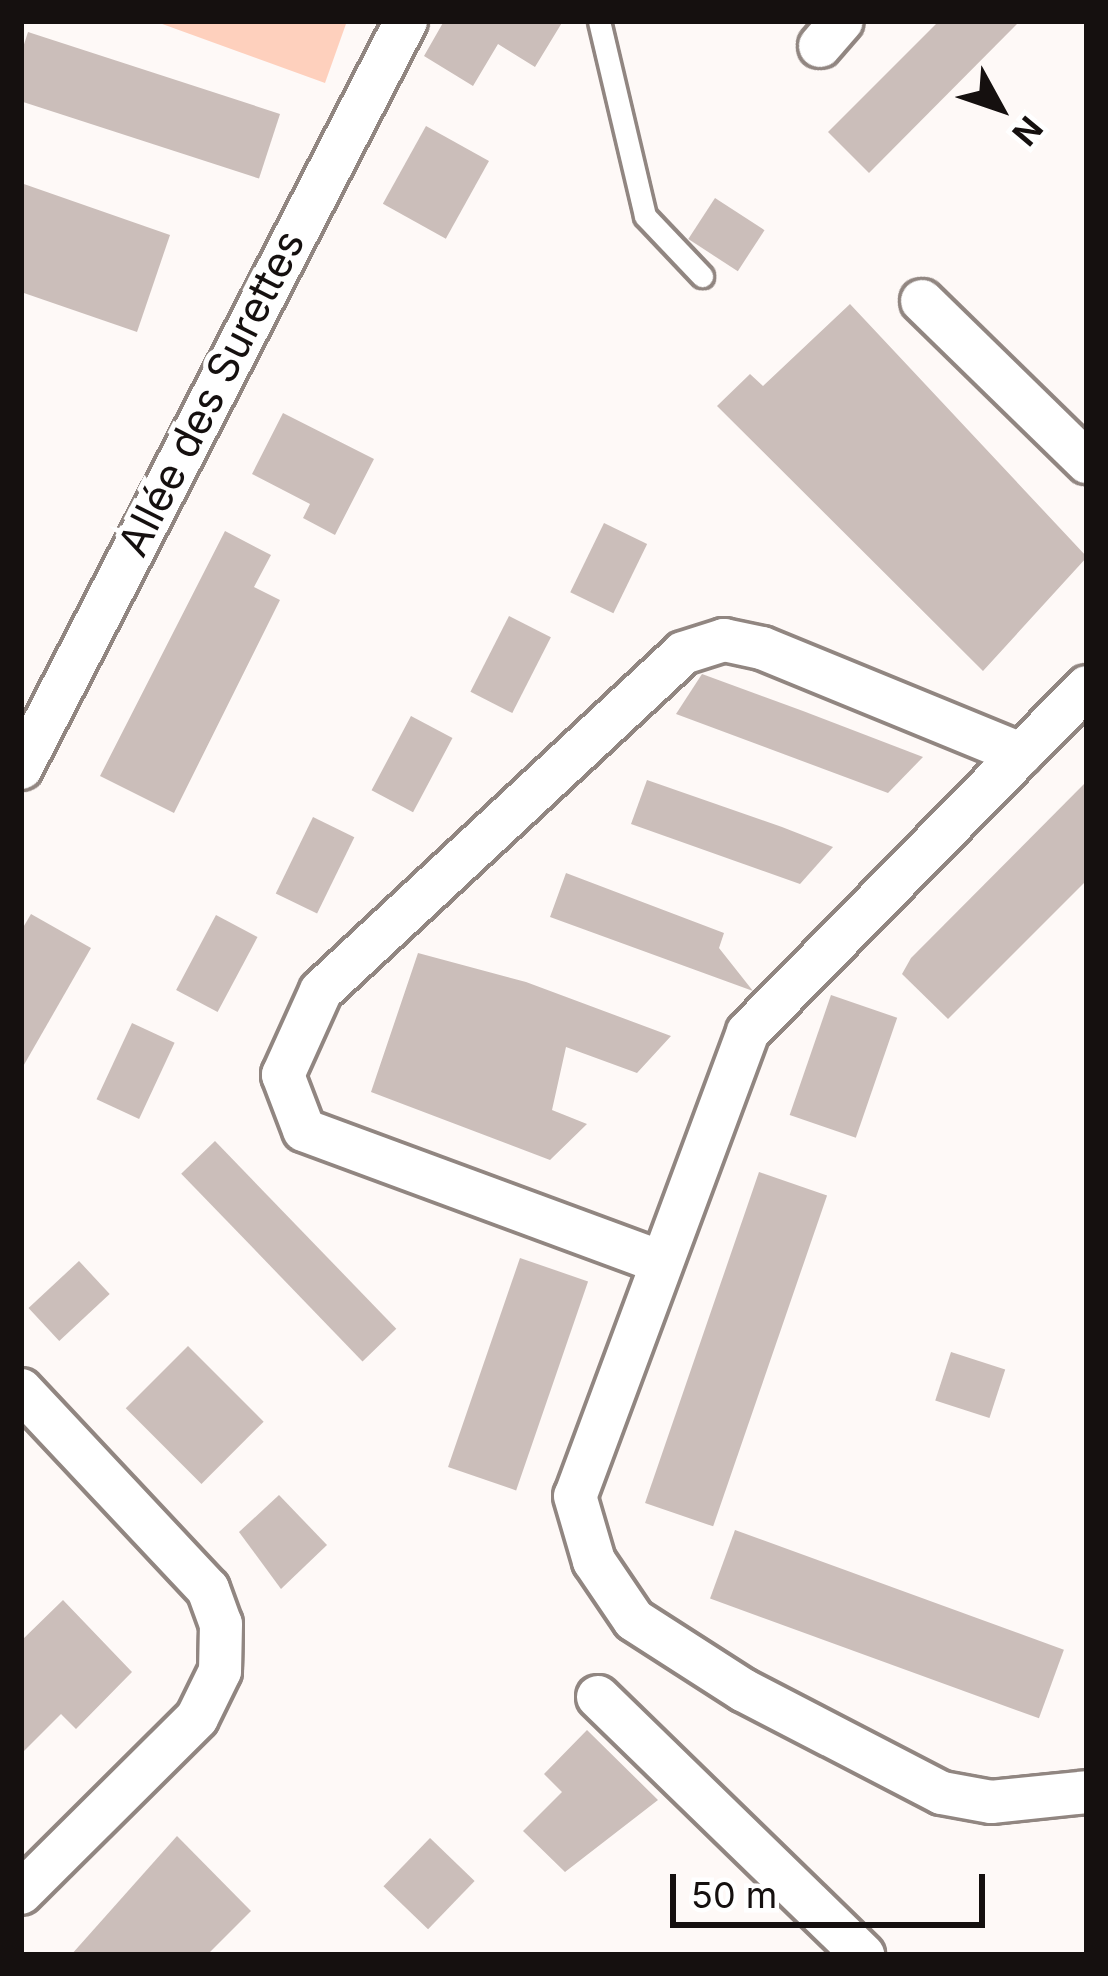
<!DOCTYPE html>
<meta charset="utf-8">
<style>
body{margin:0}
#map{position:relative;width:1108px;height:1976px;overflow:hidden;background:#fef9f7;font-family:Inter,sans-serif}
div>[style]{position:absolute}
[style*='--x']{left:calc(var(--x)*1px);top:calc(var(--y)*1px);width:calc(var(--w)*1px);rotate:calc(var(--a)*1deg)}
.green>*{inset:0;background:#fed0bd}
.building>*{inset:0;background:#cbbeba;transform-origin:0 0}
.roads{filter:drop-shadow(3px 0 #918681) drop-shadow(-3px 0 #918681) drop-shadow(0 3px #918681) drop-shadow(0 -3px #918681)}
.service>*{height:21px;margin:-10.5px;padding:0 10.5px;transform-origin:10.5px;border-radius:10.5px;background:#fff}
.minor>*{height:42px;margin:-21px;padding:0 21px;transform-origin:21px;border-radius:21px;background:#fff}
span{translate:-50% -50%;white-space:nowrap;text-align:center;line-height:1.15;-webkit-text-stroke:10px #fff;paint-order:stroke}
.street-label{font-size:42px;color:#15100f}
.frame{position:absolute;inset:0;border:24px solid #15100f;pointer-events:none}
.north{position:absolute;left:940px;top:48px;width:120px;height:120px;-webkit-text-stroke:9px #fff;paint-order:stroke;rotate:130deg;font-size:33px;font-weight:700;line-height:48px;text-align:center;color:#15100f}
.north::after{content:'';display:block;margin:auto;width:42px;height:54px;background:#15100f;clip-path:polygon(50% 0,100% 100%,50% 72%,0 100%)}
.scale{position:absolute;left:670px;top:1874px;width:315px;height:54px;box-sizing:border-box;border:6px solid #15100f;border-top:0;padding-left:15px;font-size:36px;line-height:42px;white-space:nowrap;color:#15100f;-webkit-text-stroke:9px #fff;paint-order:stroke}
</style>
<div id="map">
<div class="green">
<i style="clip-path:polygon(154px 21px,347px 21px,325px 83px)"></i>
</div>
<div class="building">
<i style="clip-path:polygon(444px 21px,563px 21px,535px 67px,498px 44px,473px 86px,424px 56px)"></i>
<i style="clip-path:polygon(939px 21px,1020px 21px,869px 173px,828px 132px)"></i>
<i style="left:28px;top:32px;width:265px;height:68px;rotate:18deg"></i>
<i style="left:426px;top:126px;width:72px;height:89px;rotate:29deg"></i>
<i style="clip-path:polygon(21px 183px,170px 235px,137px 332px,21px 292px)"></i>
<i style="left:715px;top:198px;width:59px;height:49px;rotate:33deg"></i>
<i style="clip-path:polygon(850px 304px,1087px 557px,983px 671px,717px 406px,750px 374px,763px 386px)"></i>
<i style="clip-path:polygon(283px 413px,374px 459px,335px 535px,303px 518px,310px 504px,252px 474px)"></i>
<i style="left:604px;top:523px;width:48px;height:77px;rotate:26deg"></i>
<i style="clip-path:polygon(225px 531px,271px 555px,254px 587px,280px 600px,174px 813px,100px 776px)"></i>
<i style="left:509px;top:616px;width:47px;height:85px;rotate:27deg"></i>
<i style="clip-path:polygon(702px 674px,803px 711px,923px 757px,888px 793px,676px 714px)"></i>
<i style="left:411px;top:716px;width:47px;height:84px;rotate:28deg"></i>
<i style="clip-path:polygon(647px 780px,782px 827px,833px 847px,800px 884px,631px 824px)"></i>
<i style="clip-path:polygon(1087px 781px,1087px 880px,948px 1019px,902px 974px,911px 958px)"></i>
<i style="left:313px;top:817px;width:46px;height:85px;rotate:26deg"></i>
<i style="clip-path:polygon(566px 873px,724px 933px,719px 948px,753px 991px,550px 917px)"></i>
<i style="clip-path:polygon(31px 914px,91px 948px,21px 1070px,21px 931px)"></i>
<i style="left:216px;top:915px;width:47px;height:85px;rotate:28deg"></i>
<i style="clip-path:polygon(418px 953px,526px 982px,671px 1036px,637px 1073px,566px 1047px,552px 1110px,587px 1124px,550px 1160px,371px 1092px)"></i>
<i style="left:831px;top:995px;width:70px;height:127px;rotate:19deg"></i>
<i style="left:132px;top:1023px;width:47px;height:84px;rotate:25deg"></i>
<i style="left:215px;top:1141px;width:261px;height:47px;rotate:46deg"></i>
<i style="left:759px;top:1172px;width:72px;height:350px;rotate:19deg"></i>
<i style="left:520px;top:1258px;width:72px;height:221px;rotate:19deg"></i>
<i style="left:79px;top:1261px;width:45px;height:69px;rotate:47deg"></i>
<i style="left:188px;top:1346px;width:107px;height:88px;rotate:45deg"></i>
<i style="left:951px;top:1352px;width:57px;height:51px;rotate:18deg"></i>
<i style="clip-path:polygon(279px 1495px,327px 1545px,281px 1589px,239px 1532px)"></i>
<i style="left:735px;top:1530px;width:350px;height:73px;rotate:20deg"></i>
<i style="clip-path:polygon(63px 1600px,132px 1672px,76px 1729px,61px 1714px,21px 1754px,21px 1641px)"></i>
<i style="clip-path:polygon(587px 1730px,658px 1800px,565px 1872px,523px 1831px,562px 1792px,544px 1774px)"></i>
<i style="clip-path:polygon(177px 1836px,251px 1911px,207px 1955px,71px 1955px)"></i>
<i style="left:430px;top:1838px;width:62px;height:67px;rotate:44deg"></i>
</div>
<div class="roads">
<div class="service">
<i style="--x:599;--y:21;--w:200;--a:76.7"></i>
<i style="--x:645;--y:216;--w:83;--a:46.5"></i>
</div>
<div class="minor">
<i style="--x:820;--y:46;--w:33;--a:-49"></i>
<i style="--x:922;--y:301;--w:231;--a:44.3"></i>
<i style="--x:1087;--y:687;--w:484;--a:134.5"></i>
<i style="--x:748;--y:1032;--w:495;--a:110.4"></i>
<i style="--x:575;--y:1496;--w:68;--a:73.7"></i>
<i style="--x:594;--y:1561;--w:71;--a:55.9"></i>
<i style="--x:634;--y:1620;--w:130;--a:32.7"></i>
<i style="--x:743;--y:1690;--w:224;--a:27.4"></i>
<i style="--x:942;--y:1793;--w:50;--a:10.4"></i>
<i style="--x:991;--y:1802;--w:97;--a:-5.9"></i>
<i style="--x:21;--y:768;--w:840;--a:-62.73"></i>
<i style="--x:655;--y:1260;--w:374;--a:-159.7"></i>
<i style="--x:304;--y:1130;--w:59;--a:-110.9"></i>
<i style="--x:283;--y:1075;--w:92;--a:-65.7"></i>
<i style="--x:321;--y:991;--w:495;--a:-43"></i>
<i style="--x:683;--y:653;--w:43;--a:-17.6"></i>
<i style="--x:724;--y:640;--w:39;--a:12"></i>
<i style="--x:762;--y:648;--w:280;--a:22.3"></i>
<i style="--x:21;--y:1390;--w:273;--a:46.8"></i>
<i style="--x:208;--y:1589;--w:37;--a:70"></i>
<i style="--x:221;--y:1624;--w:47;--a:91.2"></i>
<i style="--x:220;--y:1671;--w:52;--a:116.1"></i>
<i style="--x:197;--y:1718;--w:248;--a:135.2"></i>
<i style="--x:598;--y:1697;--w:370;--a:44.2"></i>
</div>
</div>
<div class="street-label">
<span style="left:211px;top:393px;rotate:-63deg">Allée des Surettes</span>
</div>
<div class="frame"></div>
<div class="north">N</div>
<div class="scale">50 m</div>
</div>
